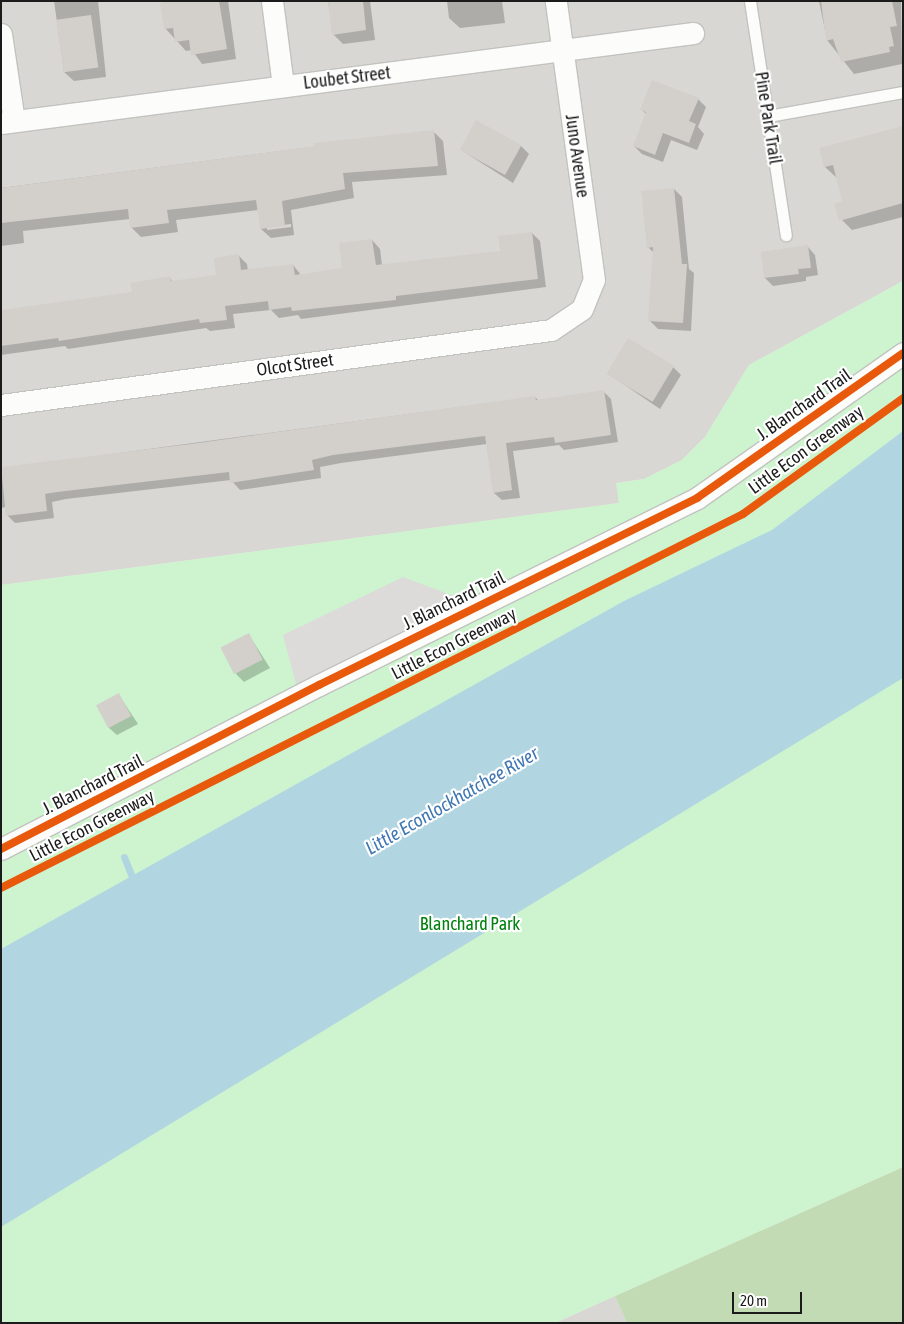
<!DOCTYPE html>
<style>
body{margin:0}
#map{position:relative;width:904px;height:1324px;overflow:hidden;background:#eae8e2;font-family:"Asap Condensed",sans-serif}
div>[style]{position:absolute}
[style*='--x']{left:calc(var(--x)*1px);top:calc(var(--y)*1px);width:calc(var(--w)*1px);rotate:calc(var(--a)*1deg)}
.residential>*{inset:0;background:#d9d7d4}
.forest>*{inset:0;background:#c2dbb4}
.park>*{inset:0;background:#cdf4ce}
.parking>*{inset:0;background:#dcdbd9}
.water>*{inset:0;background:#b2d6e1}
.shadow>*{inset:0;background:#0003}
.stream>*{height:7px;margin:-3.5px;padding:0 3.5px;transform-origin:3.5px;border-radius:3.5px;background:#b2d6e1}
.building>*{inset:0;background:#d3d0cb;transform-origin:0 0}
.roads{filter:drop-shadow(1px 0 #c2c2bf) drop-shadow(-1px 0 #c2c2bf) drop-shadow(0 1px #c2c2bf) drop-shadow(0 -1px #c2c2bf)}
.service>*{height:11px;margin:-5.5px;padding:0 5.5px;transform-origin:5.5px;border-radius:5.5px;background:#fcfcfb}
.minor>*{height:21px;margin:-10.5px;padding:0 10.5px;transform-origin:10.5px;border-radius:10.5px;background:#fcfcfb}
.cycleway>*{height:8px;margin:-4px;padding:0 4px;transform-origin:4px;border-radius:4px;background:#e8590c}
span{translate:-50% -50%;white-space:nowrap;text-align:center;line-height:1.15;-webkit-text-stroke:4.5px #fff;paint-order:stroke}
.street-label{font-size:18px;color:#1b1b1b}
.park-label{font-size:18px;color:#01800f}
.water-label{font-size:19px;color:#4076b2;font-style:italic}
.frame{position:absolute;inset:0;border:2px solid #1b1b1b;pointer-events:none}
.scale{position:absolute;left:732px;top:1292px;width:70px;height:22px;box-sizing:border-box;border:2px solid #1b1b1b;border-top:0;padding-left:6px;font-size:15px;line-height:18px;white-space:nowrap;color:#1b1b1b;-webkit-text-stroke:4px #fff;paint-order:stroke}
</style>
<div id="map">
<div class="residential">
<i style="clip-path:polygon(1px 1px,903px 1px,903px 281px,749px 365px,705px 437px,682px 460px,644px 479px,617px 483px,619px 503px,1px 585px)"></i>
<i style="clip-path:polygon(615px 1296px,627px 1323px,555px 1323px)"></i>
</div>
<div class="forest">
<i style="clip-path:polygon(903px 1167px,903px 1323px,627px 1323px,615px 1296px)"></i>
</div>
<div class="park">
<i style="clip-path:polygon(903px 281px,903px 1167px,555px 1323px,1px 1323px,1px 585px,619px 503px,616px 483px,644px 479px,682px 460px,705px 437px,749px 365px)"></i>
</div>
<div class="parking">
<i style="clip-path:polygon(403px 577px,467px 601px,297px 688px,283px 635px)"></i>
</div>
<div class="water">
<i style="clip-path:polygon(903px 431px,903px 678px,1px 1227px,1px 949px,624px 601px,772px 530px)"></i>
</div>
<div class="shadow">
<i style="clip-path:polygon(54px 1px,98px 1px,106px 77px,74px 81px,64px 72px)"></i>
<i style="clip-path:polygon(164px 1px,228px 1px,236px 59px,202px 64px,192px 50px,186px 51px,165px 28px)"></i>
<i style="clip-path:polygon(328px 1px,370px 1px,375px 40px,343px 44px,333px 34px)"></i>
<i style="clip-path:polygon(447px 1px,502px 1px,505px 23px,460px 28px,449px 18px)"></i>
<i style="clip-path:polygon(819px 1px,901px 1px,902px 64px,854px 74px,827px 40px)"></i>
<i style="clip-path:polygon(698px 99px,706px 107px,698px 127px,704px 134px,697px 150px,671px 140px,663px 162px,642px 154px,634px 146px,646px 114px,642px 110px)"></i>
<i style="clip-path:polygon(477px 122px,521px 146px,529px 154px,513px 183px,461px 150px)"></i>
<i style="clip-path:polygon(903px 126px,903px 217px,852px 230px,840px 218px,844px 202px,838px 179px,825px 167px)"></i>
<i style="clip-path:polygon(evenodd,433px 131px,443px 141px,447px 175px,352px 182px,354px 198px,291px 210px,294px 235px,271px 238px,261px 229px,259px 210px,176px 220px,178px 232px,141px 237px,131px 227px,130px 219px,23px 231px,24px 243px,1px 246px,1px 188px,433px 131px,291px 224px,291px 227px,267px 230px,267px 227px,291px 224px)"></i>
<i style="clip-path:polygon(674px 189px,682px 197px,689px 269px,694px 273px,691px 331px,658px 329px,650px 321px,654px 253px,648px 247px)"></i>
<i style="clip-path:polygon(532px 233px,540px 241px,546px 287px,301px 319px,298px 315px,279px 318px,271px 310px,233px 314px,235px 328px,210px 331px,206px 328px,68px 349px,65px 346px,1px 355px,1px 311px,133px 293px,170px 278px,173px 282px,217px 276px,238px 255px,247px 264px,248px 271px,293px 265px,301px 275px,343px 269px,372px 240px,380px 249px,382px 265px,501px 252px)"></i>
<i style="clip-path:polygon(808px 247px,815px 255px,818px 275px,806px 277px,806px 281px,773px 286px,765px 278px,762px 253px)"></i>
<i style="clip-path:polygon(673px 367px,681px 375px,660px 409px,607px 373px)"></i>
<i style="clip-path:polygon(603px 391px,611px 399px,618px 442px,564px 450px,559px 445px,513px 451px,520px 498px,502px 500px,494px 493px,487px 444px,341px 463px,320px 467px,321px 478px,240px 490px,231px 480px,66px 499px,52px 502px,54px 518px,15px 523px,7px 515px,6px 507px,1px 508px,1px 469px,535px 397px,539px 401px)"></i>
<i style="clip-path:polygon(249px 635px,270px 668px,244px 682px,236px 674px)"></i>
<i style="clip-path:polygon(119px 695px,138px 724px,117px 735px,109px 728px)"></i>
</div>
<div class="stream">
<i style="--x:124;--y:857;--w:29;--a:68"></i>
</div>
<div class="building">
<i style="clip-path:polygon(172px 1px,219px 1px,227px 49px,191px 55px,189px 40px,175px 42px,173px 28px,164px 29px,160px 3px)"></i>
<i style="clip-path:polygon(328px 1px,363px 1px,366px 30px,332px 35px)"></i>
<i style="clip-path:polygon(821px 1px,892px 1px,897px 26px,890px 27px,894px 46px,889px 47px,890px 52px,841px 62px,833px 39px,826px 41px)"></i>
<i style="left:91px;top:15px;width:53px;height:35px;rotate:82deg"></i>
<i style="clip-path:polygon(652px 80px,699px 98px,689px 121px,696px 124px,689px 143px,663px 133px,655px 155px,633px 146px,646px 112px,640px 110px)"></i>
<i style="left:476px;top:120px;width:52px;height:34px;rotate:29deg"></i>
<i style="clip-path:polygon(903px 126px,903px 203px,839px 221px,834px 204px,842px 201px,833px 165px,824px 167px,819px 148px)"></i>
<i style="clip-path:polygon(434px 130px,438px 166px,343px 173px,345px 189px,282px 201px,285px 226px,260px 229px,256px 200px,167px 210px,169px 223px,130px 228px,128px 209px,1px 223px,1px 188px,315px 146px,314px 143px)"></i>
<i style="clip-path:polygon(674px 188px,682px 264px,687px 264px,683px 323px,648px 321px,653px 247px,647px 248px,641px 191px)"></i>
<i style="clip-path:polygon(532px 232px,538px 279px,396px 296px,396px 300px,292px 311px,291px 307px,269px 310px,268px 301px,225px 306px,227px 320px,200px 323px,199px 319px,59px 341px,58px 338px,1px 346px,1px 310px,132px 292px,130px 283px,170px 276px,171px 281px,216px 275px,214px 258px,239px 254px,241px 270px,293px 264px,295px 275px,342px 268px,339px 243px,372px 239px,376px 265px,500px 251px,498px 236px)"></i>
<i style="clip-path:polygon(808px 245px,811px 268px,798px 269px,799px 274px,764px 278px,761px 252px)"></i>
<i style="left:628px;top:338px;width:54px;height:42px;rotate:31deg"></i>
<i style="clip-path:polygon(604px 390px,611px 435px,555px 443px,554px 437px,506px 443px,512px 490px,493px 493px,485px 436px,333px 455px,312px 460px,314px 470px,230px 483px,229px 472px,57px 492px,45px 494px,47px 511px,6px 516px,1px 467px,191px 444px,535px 396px,536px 400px)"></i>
<i style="left:249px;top:633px;width:30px;height:32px;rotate:63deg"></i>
<i style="left:119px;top:693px;width:26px;height:26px;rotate:62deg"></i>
</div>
<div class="roads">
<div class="service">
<i style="--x:750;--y:1;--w:237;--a:81.3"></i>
<i style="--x:768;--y:116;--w:137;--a:-10.1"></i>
</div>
<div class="minor">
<i style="--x:272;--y:1;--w:86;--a:82.6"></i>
<i style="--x:1;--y:34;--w:88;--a:81.5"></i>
<i style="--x:1;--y:123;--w:698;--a:-7.41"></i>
<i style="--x:1;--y:405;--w:555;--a:-7.77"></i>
<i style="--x:551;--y:330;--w:37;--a:-34"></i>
<i style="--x:582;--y:309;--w:31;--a:-68"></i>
<i style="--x:594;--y:280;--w:282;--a:-97.8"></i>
<i style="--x:1;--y:849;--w:358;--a:-27.3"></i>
<i style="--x:319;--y:685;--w:422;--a:-26.3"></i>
<i style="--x:697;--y:498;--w:252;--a:-35.1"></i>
</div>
</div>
<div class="cycleway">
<i style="--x:1;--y:849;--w:358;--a:-27.3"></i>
<i style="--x:319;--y:685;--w:422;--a:-26.3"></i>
<i style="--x:697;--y:498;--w:252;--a:-35.1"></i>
<i style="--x:1;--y:888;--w:831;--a:-26.75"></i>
<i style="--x:743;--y:514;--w:198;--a:-35.9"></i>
</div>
<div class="street-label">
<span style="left:347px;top:78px;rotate:-7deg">Loubet Street</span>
<span style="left:768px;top:118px;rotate:81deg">Pine Park Trail</span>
<span style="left:577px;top:156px;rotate:82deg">Juno Avenue</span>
<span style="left:295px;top:365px;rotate:-8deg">Olcot Street</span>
<span style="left:804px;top:405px;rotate:-35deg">J. Blanchard Trail</span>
<span style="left:806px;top:450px;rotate:-36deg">Little Econ Greenway</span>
<span style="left:454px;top:601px;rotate:-26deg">J. Blanchard Trail</span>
<span style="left:454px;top:644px;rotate:-27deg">Little Econ Greenway</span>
<span style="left:93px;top:785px;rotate:-27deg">J. Blanchard Trail</span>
<span style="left:92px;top:826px;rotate:-27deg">Little Econ Greenway</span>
</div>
<div class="park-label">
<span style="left:470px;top:924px">Blanchard Park</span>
</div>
<div class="water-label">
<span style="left:452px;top:801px;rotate:-30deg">Little Econlockhatchee River</span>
</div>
<div class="frame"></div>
<div class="scale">20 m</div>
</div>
